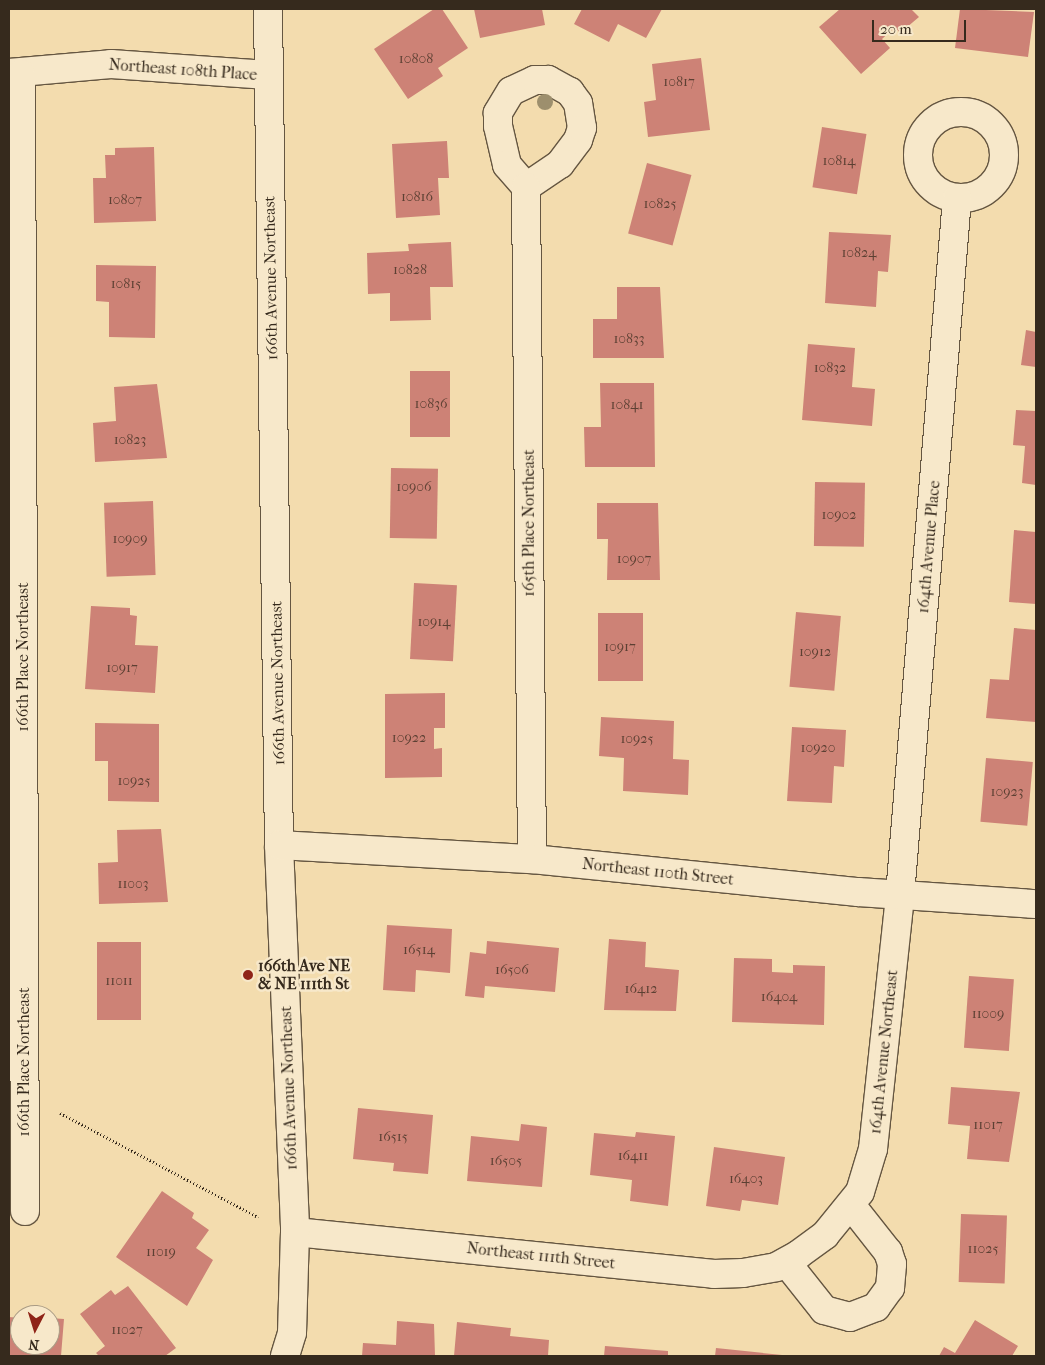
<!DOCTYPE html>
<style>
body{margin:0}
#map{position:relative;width:1045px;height:1365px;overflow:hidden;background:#f3dcae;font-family:"IM FELL French Canon",serif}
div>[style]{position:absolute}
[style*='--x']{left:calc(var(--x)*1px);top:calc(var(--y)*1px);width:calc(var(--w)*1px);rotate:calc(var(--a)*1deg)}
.building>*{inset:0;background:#cd8276;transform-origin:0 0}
.path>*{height:3px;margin-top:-1.5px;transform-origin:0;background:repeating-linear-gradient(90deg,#362a1d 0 1px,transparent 0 3.5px)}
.roads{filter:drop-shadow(1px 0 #655641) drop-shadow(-1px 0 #655641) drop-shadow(0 1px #655641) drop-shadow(0 -1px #655641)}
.minor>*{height:28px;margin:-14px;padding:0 14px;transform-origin:14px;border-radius:14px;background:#f7e8ca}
.minor>.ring{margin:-14px;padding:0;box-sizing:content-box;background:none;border:28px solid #f7e8ca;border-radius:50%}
.tertiary>*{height:28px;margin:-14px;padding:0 14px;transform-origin:14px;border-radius:14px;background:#f7e8ca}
.trees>*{width:16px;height:16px;margin:-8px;border-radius:50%;background:#9d8f6d}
.dots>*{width:14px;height:14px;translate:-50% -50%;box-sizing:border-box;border:2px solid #f7e8ca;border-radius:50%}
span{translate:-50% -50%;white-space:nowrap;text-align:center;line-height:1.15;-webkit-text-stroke:5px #f7e8ca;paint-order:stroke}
.number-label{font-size:14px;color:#5c4033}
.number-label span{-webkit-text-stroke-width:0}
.street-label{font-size:16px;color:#362a1d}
.poi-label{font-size:16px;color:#362a1d;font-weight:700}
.left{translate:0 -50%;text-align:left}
.frame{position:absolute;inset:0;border:10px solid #362a1d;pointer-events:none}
.north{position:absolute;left:10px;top:1305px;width:50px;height:50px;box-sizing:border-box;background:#f7e8ca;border:1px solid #aa9c85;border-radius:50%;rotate:185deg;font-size:14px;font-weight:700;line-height:20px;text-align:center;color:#362a1d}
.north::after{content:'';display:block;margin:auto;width:18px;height:22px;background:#8f2418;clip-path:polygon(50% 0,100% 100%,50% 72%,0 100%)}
.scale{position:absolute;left:872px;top:20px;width:94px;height:22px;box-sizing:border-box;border:2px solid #362a1d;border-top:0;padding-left:6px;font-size:15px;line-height:18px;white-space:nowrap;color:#362a1d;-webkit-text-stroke:4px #f7e8ca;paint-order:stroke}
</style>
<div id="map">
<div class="building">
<i style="clip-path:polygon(434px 9px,442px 9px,468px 48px,438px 68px,443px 76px,408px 99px,374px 49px)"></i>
<i style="clip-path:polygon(474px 9px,542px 9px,545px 25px,480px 38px)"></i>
<i style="clip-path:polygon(582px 9px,662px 9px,646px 38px,618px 24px,609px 42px,574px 24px)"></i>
<i style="clip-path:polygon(840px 9px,911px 9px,919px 17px,900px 33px,895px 27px,882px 39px,890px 48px,861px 74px,819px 27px)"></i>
<i style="clip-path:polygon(960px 9px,1034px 12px,1028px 57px,955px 48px)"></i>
<i style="clip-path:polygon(701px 58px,710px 130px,648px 137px,644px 102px,656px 100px,652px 64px)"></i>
<i style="left:822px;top:127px;width:45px;height:61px;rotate:9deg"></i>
<i style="clip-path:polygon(447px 141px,449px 178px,438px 178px,440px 215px,396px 218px,392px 144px)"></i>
<i style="clip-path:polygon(154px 147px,156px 221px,94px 223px,93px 178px,106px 178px,105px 155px,115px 155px,115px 148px)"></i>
<i style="left:647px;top:163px;width:46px;height:73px;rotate:15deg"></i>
<i style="clip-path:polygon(829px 232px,891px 235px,888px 272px,878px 271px,876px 307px,825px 303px)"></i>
<i style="clip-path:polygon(451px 242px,453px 287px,430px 287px,431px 320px,390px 321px,390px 293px,368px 294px,367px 253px,409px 251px,408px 244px)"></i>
<i style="clip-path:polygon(96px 265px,156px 266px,155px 338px,109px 337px,109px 302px,96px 301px)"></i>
<i style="clip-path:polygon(617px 287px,660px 287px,664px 358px,593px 358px,593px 319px,617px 319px)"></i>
<i style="clip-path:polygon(1026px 330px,1036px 332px,1036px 367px,1021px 365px)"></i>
<i style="clip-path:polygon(808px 344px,855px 348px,852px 387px,875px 389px,872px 426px,802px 420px)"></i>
<i style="left:410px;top:371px;width:40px;height:66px"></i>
<i style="clip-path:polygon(600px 383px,654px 383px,655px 467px,585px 467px,584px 427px,601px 427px)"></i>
<i style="clip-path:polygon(157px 384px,167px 458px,95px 462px,93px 423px,116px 421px,114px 387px)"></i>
<i style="clip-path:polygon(1016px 410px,1036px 411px,1036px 485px,1022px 483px,1025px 446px,1013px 445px)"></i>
<i style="left:391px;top:468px;width:47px;height:70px;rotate:1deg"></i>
<i style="left:815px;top:482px;width:50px;height:64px;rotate:1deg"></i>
<i style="left:153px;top:501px;width:74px;height:49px;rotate:88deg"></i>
<i style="clip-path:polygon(597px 503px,658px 503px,660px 580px,607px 580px,608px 539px,597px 539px)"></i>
<i style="clip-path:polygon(1014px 530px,1036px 532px,1036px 604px,1009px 602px)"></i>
<i style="left:414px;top:583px;width:43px;height:76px;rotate:3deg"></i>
<i style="clip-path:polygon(91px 606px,130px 608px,130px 615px,137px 616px,135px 645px,158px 646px,155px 693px,85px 689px)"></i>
<i style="left:796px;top:612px;width:45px;height:75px;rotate:5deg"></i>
<i style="left:598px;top:613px;width:45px;height:68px"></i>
<i style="clip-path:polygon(1014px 628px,1036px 630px,1036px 722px,986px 718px,990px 679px,1009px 680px)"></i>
<i style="clip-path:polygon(445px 693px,445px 728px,434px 728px,434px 749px,442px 748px,442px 777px,385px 778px,385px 694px)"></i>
<i style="clip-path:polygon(601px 717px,674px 721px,673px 759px,689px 760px,688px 795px,623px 791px,624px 758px,599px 756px)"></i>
<i style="clip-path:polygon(95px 723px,159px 724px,159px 802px,108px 801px,108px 761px,95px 761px)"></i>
<i style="clip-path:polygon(792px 727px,846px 730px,844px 767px,834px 766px,832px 803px,787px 801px)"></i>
<i style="left:986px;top:758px;width:47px;height:64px;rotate:5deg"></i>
<i style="clip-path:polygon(161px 829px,168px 902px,99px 904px,98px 863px,118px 862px,117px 830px)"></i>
<i style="clip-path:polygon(387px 925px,452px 929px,450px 973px,416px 970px,415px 992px,383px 990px)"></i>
<i style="clip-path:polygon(609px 939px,646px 942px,645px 967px,679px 970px,676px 1011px,604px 1010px)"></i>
<i style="clip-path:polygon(487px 941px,559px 948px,555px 992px,485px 986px,484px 998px,465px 996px,470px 952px,486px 954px)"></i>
<i style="left:97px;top:942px;width:44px;height:78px"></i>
<i style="clip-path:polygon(734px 958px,772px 959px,772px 972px,793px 973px,793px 965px,825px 966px,824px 1025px,732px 1022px)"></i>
<i style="left:969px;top:976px;width:45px;height:72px;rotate:4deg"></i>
<i style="clip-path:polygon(951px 1087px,1020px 1092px,1009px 1162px,967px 1159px,970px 1126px,948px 1124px)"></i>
<i style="clip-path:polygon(358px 1108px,433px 1115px,428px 1174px,393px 1171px,394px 1163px,353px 1159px)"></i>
<i style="clip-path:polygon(521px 1124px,547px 1127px,542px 1187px,467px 1181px,471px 1136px,519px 1141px)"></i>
<i style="clip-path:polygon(636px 1132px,675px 1136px,668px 1206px,630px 1201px,632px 1180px,590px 1175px,594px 1133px,635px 1137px)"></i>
<i style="clip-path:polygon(714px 1147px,785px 1157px,778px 1205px,742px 1200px,740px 1211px,706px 1206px)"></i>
<i style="clip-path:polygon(162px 1191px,194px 1213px,192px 1218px,209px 1230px,196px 1248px,213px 1260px,187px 1306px,116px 1257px)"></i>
<i style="left:961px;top:1214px;width:46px;height:68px;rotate:2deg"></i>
<i style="clip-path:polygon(128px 1286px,176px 1348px,165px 1356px,99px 1356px,96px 1353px,105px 1346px,80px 1314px,111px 1290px,115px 1295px)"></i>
<i style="clip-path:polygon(24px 1310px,44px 1311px,44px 1315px,24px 1315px)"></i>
<i style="clip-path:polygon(9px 1317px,20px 1318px,20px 1345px,50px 1345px,50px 1318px,64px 1319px,61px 1356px,9px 1356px)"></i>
<i style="clip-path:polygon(975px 1320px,1018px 1346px,1012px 1356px,939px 1356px,944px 1347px,955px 1353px)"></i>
<i style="clip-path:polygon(397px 1321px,434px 1324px,435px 1356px,362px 1356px,363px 1343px,396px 1345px)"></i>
<i style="clip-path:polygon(457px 1322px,511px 1328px,510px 1336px,549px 1340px,548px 1356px,454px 1356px)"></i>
<i style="clip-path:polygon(605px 1346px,668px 1351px,668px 1356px,604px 1356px)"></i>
<i style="clip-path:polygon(716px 1348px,782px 1355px,782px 1356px,715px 1356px)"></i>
</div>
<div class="path">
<i style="--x:60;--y:1113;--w:224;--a:27.7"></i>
</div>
<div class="roads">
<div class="minor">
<i style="--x:9;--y:73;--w:102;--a:-5"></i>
<i style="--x:111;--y:64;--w:157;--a:4"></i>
<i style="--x:21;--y:74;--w:1137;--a:89.8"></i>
<i class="ring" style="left:918px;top:112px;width:58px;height:58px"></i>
<i style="--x:526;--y:187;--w:41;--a:-34.1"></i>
<i style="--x:560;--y:164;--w:30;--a:-53"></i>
<i style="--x:578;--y:140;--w:13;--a:-72"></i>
<i style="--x:582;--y:128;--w:25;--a:-99"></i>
<i style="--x:578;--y:103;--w:14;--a:-126"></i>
<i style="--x:570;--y:92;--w:25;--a:-151"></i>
<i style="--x:548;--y:80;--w:13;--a:180"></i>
<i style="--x:535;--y:80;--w:26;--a:155"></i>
<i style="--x:511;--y:91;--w:26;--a:121"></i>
<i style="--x:498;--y:113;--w:13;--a:90"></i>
<i style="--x:498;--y:126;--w:40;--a:77"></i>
<i style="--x:507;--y:165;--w:29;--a:49"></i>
<i style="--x:526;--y:187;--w:672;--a:89.49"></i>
<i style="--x:295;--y:1232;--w:421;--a:5.7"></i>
<i style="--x:714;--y:1274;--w:29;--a:-2"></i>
<i style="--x:743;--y:1273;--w:34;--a:-10"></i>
<i style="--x:776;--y:1267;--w:26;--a:-29"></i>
<i style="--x:799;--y:1254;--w:32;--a:-36"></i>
<i style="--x:825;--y:1235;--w:55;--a:-50.9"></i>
<i style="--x:860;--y:1192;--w:45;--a:-73.2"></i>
<i style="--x:873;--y:1149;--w:255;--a:-83.9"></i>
<i style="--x:900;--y:895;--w:699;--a:-85.32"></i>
<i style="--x:786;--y:1262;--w:61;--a:51.6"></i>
<i style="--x:824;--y:1310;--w:27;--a:15"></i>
<i style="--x:850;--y:1317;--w:28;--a:-21"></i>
<i style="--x:876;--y:1307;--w:24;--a:-54"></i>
<i style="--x:890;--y:1288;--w:24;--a:-85"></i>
<i style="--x:892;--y:1264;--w:13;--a:-108"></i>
<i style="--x:888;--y:1252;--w:60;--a:-128.2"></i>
</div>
<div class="tertiary">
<i style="--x:268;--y:9;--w:836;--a:89.25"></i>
<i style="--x:279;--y:845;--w:387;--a:87.6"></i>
<i style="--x:295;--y:1232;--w:101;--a:91.7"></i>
<i style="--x:292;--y:1333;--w:24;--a:107"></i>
<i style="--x:279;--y:845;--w:253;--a:3.2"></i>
<i style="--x:532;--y:859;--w:328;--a:5.8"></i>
<i style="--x:858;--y:892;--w:178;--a:3.9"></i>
</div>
</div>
<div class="trees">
<i style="left:545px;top:102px"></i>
</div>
<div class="dots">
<i style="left:248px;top:975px;background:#8f2418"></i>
</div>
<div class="number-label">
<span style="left:416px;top:59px">10808</span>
<span style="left:679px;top:82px">10817</span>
<span style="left:839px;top:161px">10814</span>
<span style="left:417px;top:197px">10816</span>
<span style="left:125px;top:200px">10807</span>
<span style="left:660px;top:204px">10825</span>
<span style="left:859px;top:253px">10824</span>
<span style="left:410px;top:270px">10828</span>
<span style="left:126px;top:284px">10815</span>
<span style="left:629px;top:339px">10833</span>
<span style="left:830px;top:368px">10832</span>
<span style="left:431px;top:404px">10836</span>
<span style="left:627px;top:405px">10841</span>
<span style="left:130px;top:440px">10823</span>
<span style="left:414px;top:487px">10906</span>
<span style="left:839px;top:515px">10902</span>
<span style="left:130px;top:539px">10909</span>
<span style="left:634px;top:559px">10907</span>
<span style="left:434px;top:622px">10914</span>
<span style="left:620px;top:647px">10917</span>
<span style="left:815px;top:652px">10912</span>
<span style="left:122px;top:668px">10917</span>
<span style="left:409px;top:738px">10922</span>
<span style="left:637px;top:739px">10925</span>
<span style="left:818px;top:748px">10920</span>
<span style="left:134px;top:781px">10925</span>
<span style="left:1007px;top:792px">10923</span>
<span style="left:133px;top:884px">11003</span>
<span style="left:419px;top:950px">16514</span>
<span style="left:512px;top:970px">16506</span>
<span style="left:119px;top:981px">11011</span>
<span style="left:641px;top:989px">16412</span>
<span style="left:779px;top:997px">16404</span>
<span style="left:988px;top:1014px">11009</span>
<span style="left:988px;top:1125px">11017</span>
<span style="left:393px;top:1137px">16515</span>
<span style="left:633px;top:1156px">16411</span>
<span style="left:506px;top:1161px">16505</span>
<span style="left:746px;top:1179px">16403</span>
<span style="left:983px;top:1249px">11025</span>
<span style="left:161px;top:1252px">11019</span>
<span style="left:127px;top:1330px">11027</span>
</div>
<div class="street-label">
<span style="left:183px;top:70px;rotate:4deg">Northeast 108th Place</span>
<span style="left:271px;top:278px;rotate:-91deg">166th Avenue Northeast</span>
<span style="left:529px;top:523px;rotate:-90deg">165th Place Northeast</span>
<span style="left:929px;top:547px;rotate:-85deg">164th Avenue Place</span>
<span style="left:23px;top:657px;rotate:-90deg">166th Place Northeast</span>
<span style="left:278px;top:683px;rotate:-91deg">166th Avenue Northeast</span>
<span style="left:658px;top:872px;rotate:6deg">Northeast 110th Street</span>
<span style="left:884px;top:1052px;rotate:-84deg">164th Avenue Northeast</span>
<span style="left:24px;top:1062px;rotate:-90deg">166th Place Northeast</span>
<span style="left:289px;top:1088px;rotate:-92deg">166th Avenue Northeast</span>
<span style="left:541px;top:1256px;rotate:6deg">Northeast 111th Street</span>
</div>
<div class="poi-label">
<span class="left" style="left:258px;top:975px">166th Ave NE<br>&amp; NE 111th St</span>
</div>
<div class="frame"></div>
<div class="north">N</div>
<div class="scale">20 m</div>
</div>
